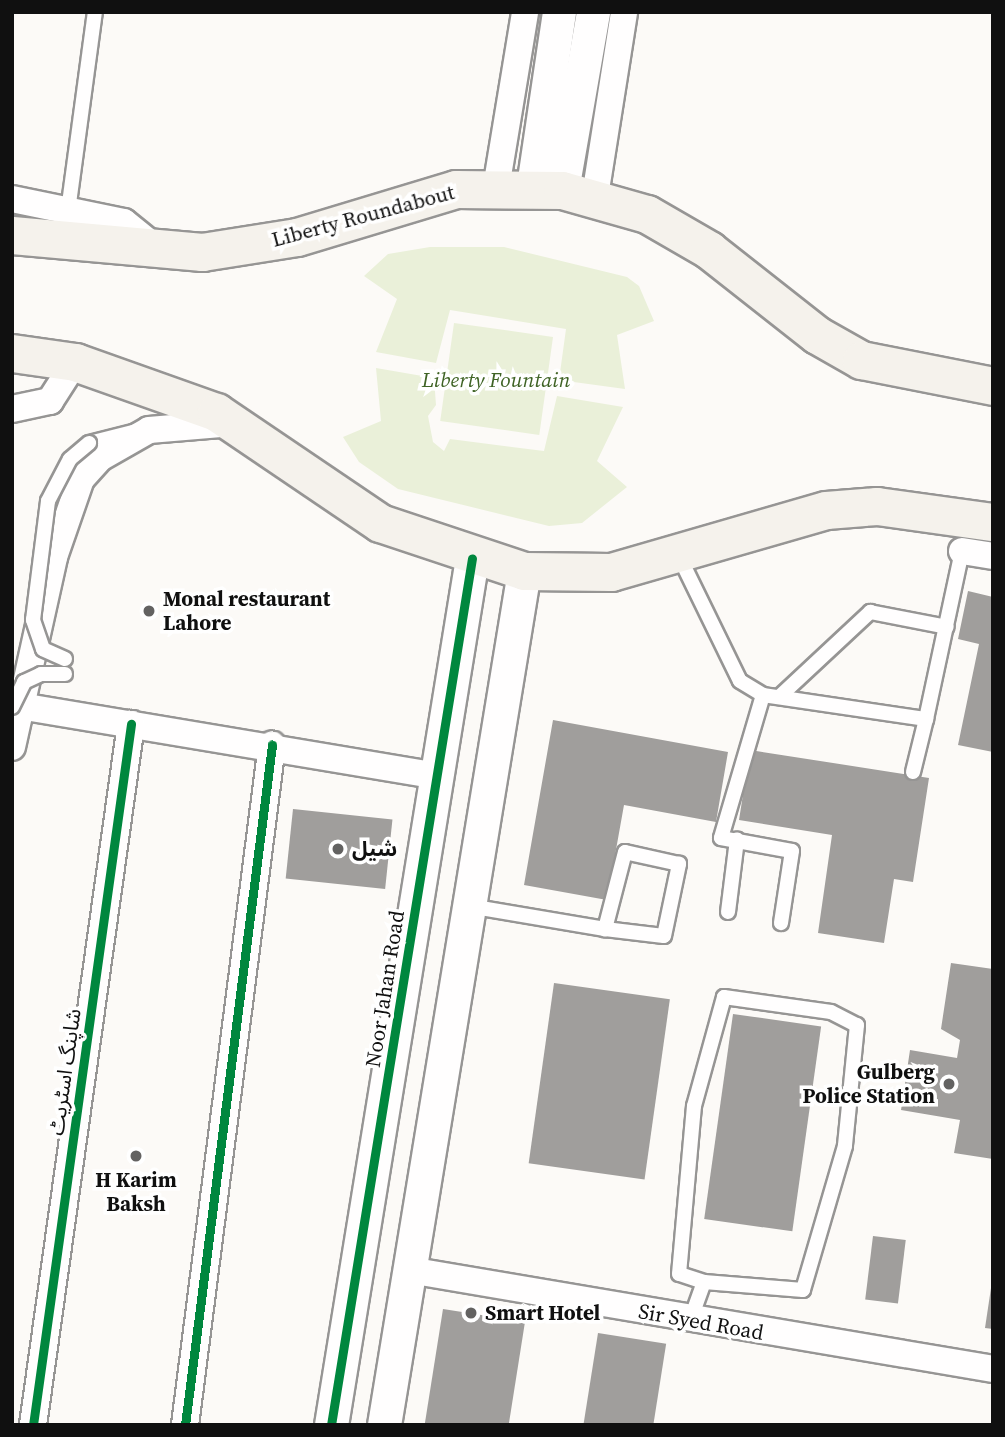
<!DOCTYPE html>
<meta charset="utf-8">
<style>
body{margin:0}
#map{position:relative;width:1005px;height:1437px;overflow:hidden;background:#fcfaf7;font-family:"Source Serif 4","Noto Sans Arabic",serif}
div>[style]{position:absolute}
[style*='--x']{left:calc(var(--x)*1px);top:calc(var(--y)*1px);width:calc(var(--w)*1px);rotate:calc(var(--a)*1deg)}
.green>*{inset:0;background:#eaf0d9;transform-origin:0 0}
.building>*{inset:0;background:#a09e9c;transform-origin:0 0}
.roads{filter:drop-shadow(2px 0 #969594) drop-shadow(-2px 0 #969594) drop-shadow(0 2px #969594) drop-shadow(0 -2px #969594)}
.service>*{height:14px;margin:-7px;padding:0 7px;transform-origin:7px;border-radius:7px;background:#fffefe}
.minor>*{height:26px;margin:-13px;padding:0 13px;transform-origin:13px;border-radius:13px;background:#fffefe}
.tertiary>*{height:33px;margin:-16.5px;padding:0 16.5px;transform-origin:16.5px;border-radius:16.5px;background:#fffefe}
.secondary>*{height:37px;margin:-18.5px;padding:0 18.5px;transform-origin:18.5px;border-radius:18.5px;background:#f5f2ec}
.bridges{filter:drop-shadow(2px 0 #969594) drop-shadow(-2px 0 #969594) drop-shadow(0 2px #969594) drop-shadow(0 -2px #969594)}
.service-bridge>*{height:14px;margin:-7px;padding:0 7px;transform-origin:7px;border-radius:7px;background:#fffefe}
.cycleway>*{height:9px;margin:-4.5px;padding:0 4.5px;transform-origin:4.5px;border-radius:4.5px;background:#00873e}
.dots>*{width:19px;height:19px;translate:-50% -50%;box-sizing:border-box;border:4px solid #fff;border-radius:50%}
span{translate:-50% -50%;white-space:nowrap;text-align:center;line-height:1.15;-webkit-text-stroke:7px #fff;paint-order:stroke}
.street-label{font-size:21px;color:#101010}
.park-label{font-size:21px;color:#3f6325;font-style:italic}
.poi-label{font-size:21px;color:#101010;font-weight:700}
.left{translate:0 -50%;text-align:left}
.right{translate:-100% -50%;text-align:right}
.frame{position:absolute;inset:0;border:14px solid #101010;pointer-events:none}
</style>
<div id="map">
<div class="green">
<i style="clip-path:polygon(430px 247px,504px 247px,627px 277px,639px 286px,654px 321px,617px 335px,625px 389px,559px 380px,566px 329px,450px 310px,436px 363px,376px 352px,397px 299px,364px 276px,388px 254px)"></i>
<i style="left:454px;top:323px;width:100px;height:99px;rotate:8deg"></i>
<i style="clip-path:polygon(376px 368px,434px 378px,436px 405px,428px 416px,433px 442px,444px 451px,450px 439px,544px 451px,557px 396px,623px 407px,597px 461px,627px 487px,582px 523px,549px 526px,398px 489px,359px 462px,343px 437px,381px 421px)"></i>
</div>
<div class="building">
<i style="clip-path:polygon(968px 591px,993px 597px,993px 752px,958px 745px,979px 644px,958px 639px)"></i>
<i style="clip-path:polygon(553px 720px,728px 752px,716px 822px,624px 805px,607px 900px,524px 885px)"></i>
<i style="clip-path:polygon(750px 750px,929px 778px,913px 882px,894px 879px,884px 943px,818px 933px,832px 835px,739px 820px)"></i>
<i style="left:293px;top:809px;width:100px;height:70px;rotate:6deg"></i>
<i style="clip-path:polygon(951px 963px,993px 969px,993px 1159px,954px 1153px,960px 1120px,901px 1110px,910px 1050px,957px 1058px,960px 1040px,941px 1029px)"></i>
<i style="left:554px;top:983px;width:117px;height:182px;rotate:8deg"></i>
<i style="left:733px;top:1014px;width:89px;height:207px;rotate:8deg"></i>
<i style="left:873px;top:1236px;width:33px;height:64px;rotate:7deg"></i>
<i style="clip-path:polygon(991px 1288px,993px 1288px,993px 1329px,985px 1328px)"></i>
<i style="left:443px;top:1309px;width:83px;height:117px;rotate:9deg"></i>
<i style="left:598px;top:1333px;width:69px;height:93px;rotate:9deg"></i>
</div>
<div class="roads">
<div class="service">
<i style="--x:68;--y:211;--w:201;--a:-82.3"></i>
<i style="--x:89;--y:443;--w:49;--a:-14"></i>
<i style="--x:678;--y:554;--w:141;--a:64"></i>
<i style="--x:740;--y:681;--w:27;--a:31"></i>
<i style="--x:763;--y:695;--w:165;--a:8.4"></i>
<i style="--x:926;--y:719;--w:176;--a:-77.9"></i>
<i style="--x:763;--y:695;--w:149;--a:106.4"></i>
<i style="--x:721;--y:838;--w:72;--a:10.4"></i>
<i style="--x:792;--y:851;--w:73;--a:98.7"></i>
<i style="--x:779;--y:697;--w:125;--a:-43"></i>
<i style="--x:870;--y:612;--w:78;--a:11"></i>
<i style="--x:913;--y:772;--w:55;--a:-76.2"></i>
<i style="--x:469;--y:906;--w:138;--a:9.6"></i>
<i style="--x:605;--y:929;--w:59;--a:6.8"></i>
<i style="--x:664;--y:936;--w:74;--a:-78.2"></i>
<i style="--x:679;--y:864;--w:55;--a:-167.5"></i>
<i style="--x:625;--y:852;--w:80;--a:104.6"></i>
<i style="--x:728;--y:912;--w:73;--a:-82.9"></i>
<i style="--x:690;--y:1321;--w:41;--a:-70.3"></i>
<i style="--x:704;--y:1282;--w:26;--a:-162"></i>
<i style="--x:679;--y:1274;--w:169;--a:-84.9"></i>
<i style="--x:694;--y:1106;--w:113;--a:-74.6"></i>
<i style="--x:724;--y:997;--w:108;--a:8"></i>
<i style="--x:831;--y:1012;--w:29;--a:27"></i>
<i style="--x:857;--y:1025;--w:122;--a:95.7"></i>
<i style="--x:845;--y:1146;--w:150;--a:106.3"></i>
<i style="--x:803;--y:1290;--w:99;--a:-175.4"></i>
</div>
<div class="minor">
<i style="--x:496;--y:188;--w:178;--a:-80.6"></i>
<i style="--x:595;--y:196;--w:186;--a:-81"></i>
<i style="--x:12;--y:199;--w:114;--a:11.6"></i>
<i style="--x:124;--y:222;--w:41;--a:39.1"></i>
<i style="--x:12;--y:409;--w:39;--a:-12"></i>
<i style="--x:50;--y:401;--w:46;--a:-57.3"></i>
<i style="--x:962;--y:551;--w:31;--a:9"></i>
<i style="--x:20;--y:706;--w:423;--a:9.5"></i>
<i style="--x:12;--y:747;--w:195;--a:-77.5"></i>
<i style="--x:54;--y:557;--w:83;--a:-70.9"></i>
<i style="--x:81;--y:479;--w:28;--a:-48"></i>
<i style="--x:100;--y:458;--w:56;--a:-29.7"></i>
<i style="--x:149;--y:430;--w:84;--a:-4.8"></i>
<i style="--x:409;--y:1270;--w:592;--a:9.62"></i>
<i style="--x:33;--y:1425;--w:708;--a:-82.04"></i>
<i style="--x:185;--y:1425;--w:686;--a:-82.71"></i>
</div>
<div class="tertiary">
<i style="--x:533;--y:186;--w:176;--a:-81.5"></i>
<i style="--x:562;--y:190;--w:181;--a:-80.1"></i>
<i style="--x:331;--y:1425;--w:878;--a:-80.76"></i>
<i style="--x:384;--y:1425;--w:865;--a:-80.69"></i>
</div>
<div class="secondary">
<i style="--x:12;--y:235;--w:191;--a:5.1"></i>
<i style="--x:202;--y:252;--w:96;--a:-9"></i>
<i style="--x:297;--y:237;--w:166;--a:-16.8"></i>
<i style="--x:456;--y:189;--w:106;--a:0.5"></i>
<i style="--x:562;--y:190;--w:88;--a:15.8"></i>
<i style="--x:647;--y:214;--w:72;--a:30.1"></i>
<i style="--x:709;--y:250;--w:137;--a:38.2"></i>
<i style="--x:817;--y:335;--w:51;--a:29.6"></i>
<i style="--x:861;--y:360;--w:135;--a:11.1"></i>
<i style="--x:12;--y:353;--w:64;--a:8.1"></i>
<i style="--x:75;--y:362;--w:150;--a:19.5"></i>
<i style="--x:216;--y:412;--w:198;--a:34.1"></i>
<i style="--x:380;--y:523;--w:152;--a:18.4"></i>
<i style="--x:524;--y:571;--w:87;--a:0.7"></i>
<i style="--x:611;--y:572;--w:224;--a:-16.1"></i>
<i style="--x:826;--y:510;--w:51;--a:-4.5"></i>
<i style="--x:877;--y:506;--w:117;--a:7.9"></i>
</div>
</div>
<div class="bridges">
<div class="service-bridge">
<i style="--x:65;--y:659;--w:24;--a:-156"></i>
<i style="--x:43;--y:649;--w:31;--a:-109"></i>
<i style="--x:33;--y:620;--w:120;--a:-82.8"></i>
<i style="--x:48;--y:501;--w:47;--a:-62.4"></i>
<i style="--x:70;--y:459;--w:25;--a:-40"></i>
<i style="--x:12;--y:707;--w:28;--a:-64"></i>
<i style="--x:24;--y:682;--w:19;--a:-25"></i>
<i style="--x:41;--y:674;--w:24;--a:0"></i>
</div>
</div>
<div class="cycleway">
<i style="--x:33;--y:1425;--w:708;--a:-82.04"></i>
<i style="--x:185;--y:1425;--w:686;--a:-82.71"></i>
<i style="--x:331;--y:1425;--w:878;--a:-80.76"></i>
</div>
<div class="dots">
<i style="left:149px;top:611px;background:#636261"></i>
<i style="left:338px;top:849px;background:#636261"></i>
<i style="left:949px;top:1084px;background:#636261"></i>
<i style="left:136px;top:1156px;background:#636261"></i>
<i style="left:471px;top:1313px;background:#636261"></i>
</div>
<div class="street-label">
<span style="left:363px;top:216px;rotate:-15deg">Liberty Roundabout</span>
<span style="left:385px;top:989px;rotate:-81deg">Noor Jahan Road</span>
<span style="left:65px;top:1072px;rotate:-82deg">شاپنگ اسٹریٹ</span>
<span style="left:701px;top:1322px;rotate:10deg">Sir Syed Road</span>
</div>
<div class="park-label">
<span style="left:496px;top:380px">Liberty Fountain</span>
</div>
<div class="poi-label">
<span class="left" style="left:163px;top:611px">Monal restaurant<br>Lahore</span>
<span class="left" style="left:352px;top:849px">شیل</span>
<span class="right" style="left:935px;top:1084px">Gulberg<br>Police Station</span>
<span style="left:136px;top:1192px">H Karim<br>Baksh</span>
<span class="left" style="left:485px;top:1313px">Smart Hotel</span>
</div>
<div class="frame"></div>
</div>
